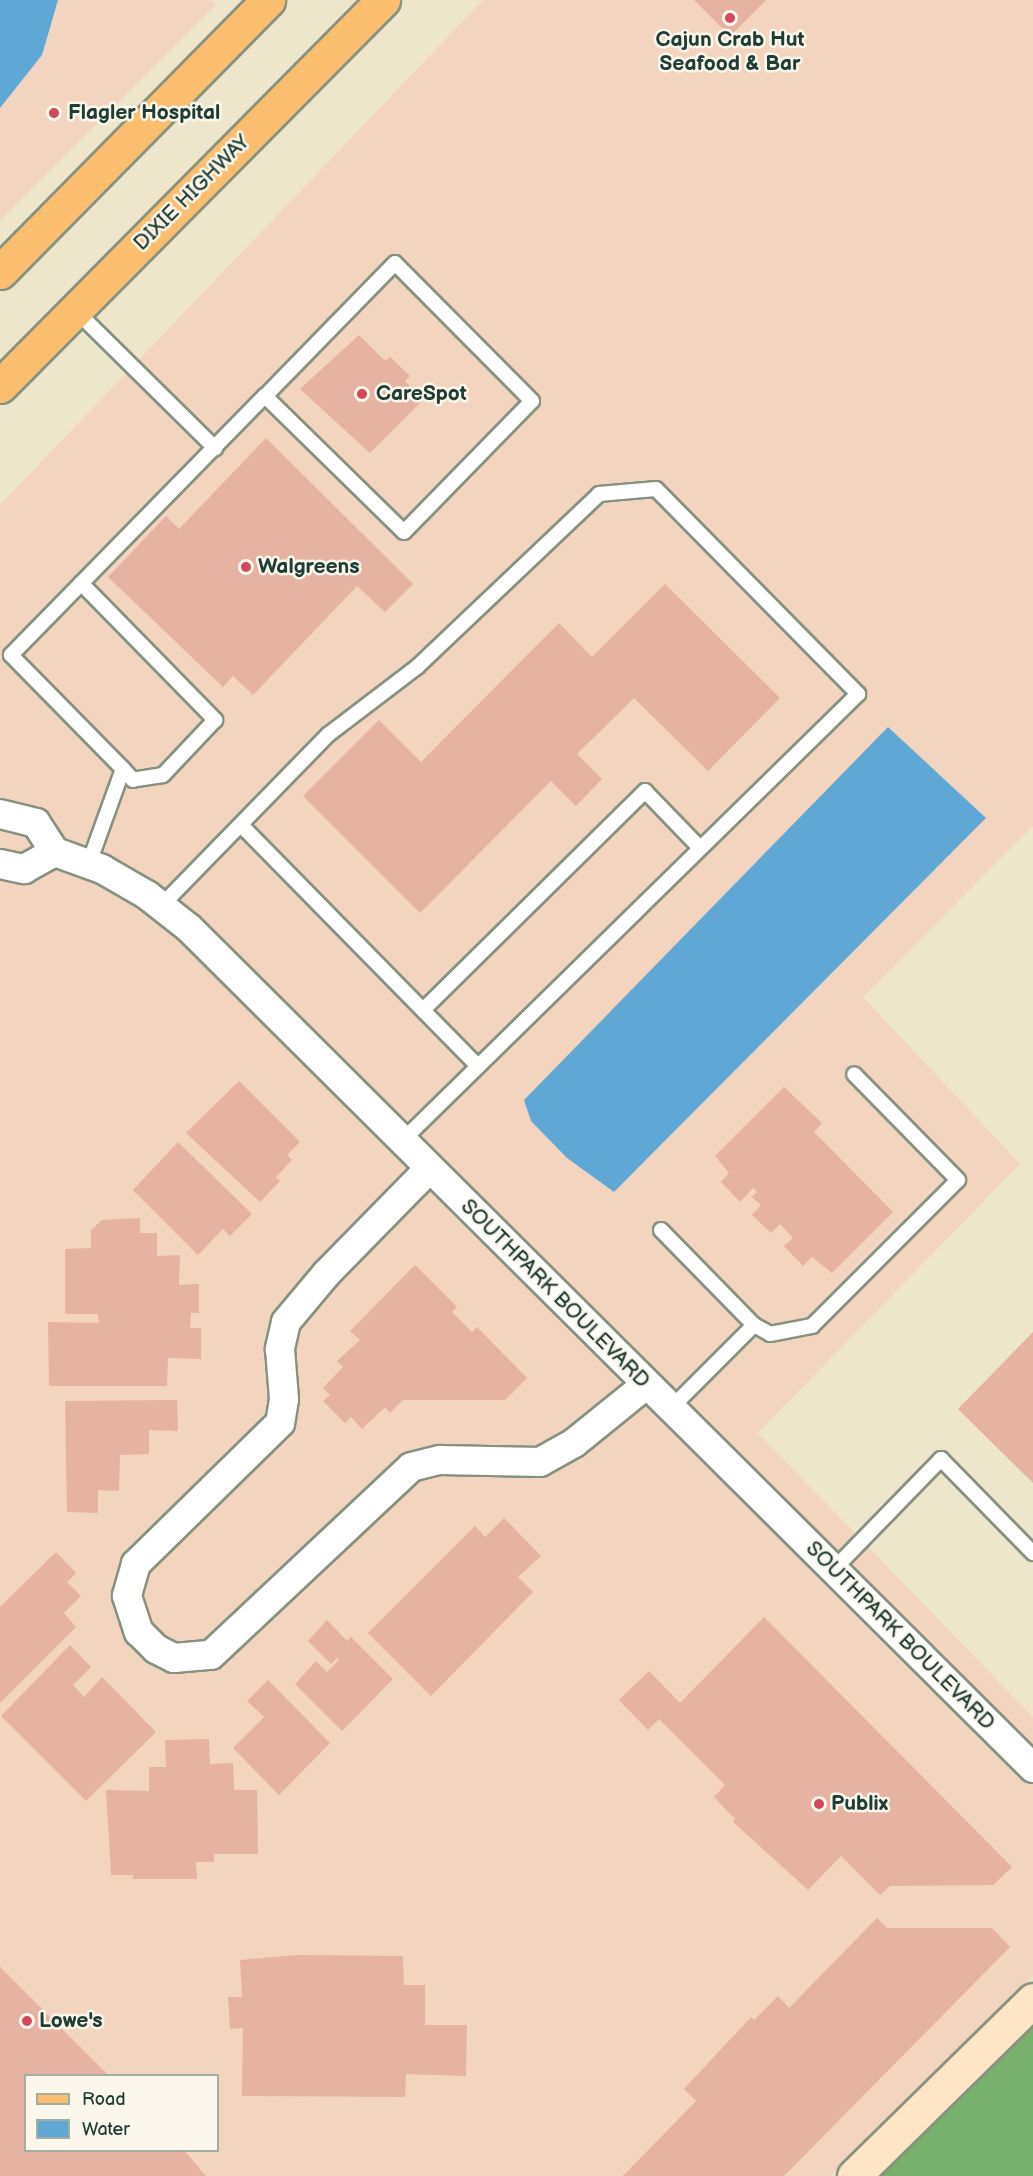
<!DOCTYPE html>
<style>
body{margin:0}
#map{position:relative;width:1033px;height:2176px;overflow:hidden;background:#eee6ca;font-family:"Balsamiq Sans",sans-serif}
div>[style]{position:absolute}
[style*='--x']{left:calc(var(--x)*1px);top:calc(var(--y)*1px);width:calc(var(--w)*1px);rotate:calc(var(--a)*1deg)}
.built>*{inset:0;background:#f3d4bf}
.forest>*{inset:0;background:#78b06e}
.water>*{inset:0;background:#5fa8d6}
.building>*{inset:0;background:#e6b2a1}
.roads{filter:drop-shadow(2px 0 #86927f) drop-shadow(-2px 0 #86927f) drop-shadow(0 2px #86927f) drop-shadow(0 -2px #86927f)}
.lane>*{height:14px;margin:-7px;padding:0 7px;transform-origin:7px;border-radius:7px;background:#fff}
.street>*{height:28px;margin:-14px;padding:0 14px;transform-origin:14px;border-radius:14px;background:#fff}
.secondary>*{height:33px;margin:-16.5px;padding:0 16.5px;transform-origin:16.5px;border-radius:16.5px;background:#fde5c5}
.primary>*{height:33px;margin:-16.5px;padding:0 16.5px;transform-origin:16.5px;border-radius:16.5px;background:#fabe6e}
.dots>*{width:16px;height:16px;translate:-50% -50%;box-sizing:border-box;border:3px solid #fbf7ec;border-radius:50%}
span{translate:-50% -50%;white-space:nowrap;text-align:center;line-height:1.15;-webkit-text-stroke:5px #fbf7ec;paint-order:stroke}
.poi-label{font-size:21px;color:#1f3d34;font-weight:700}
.left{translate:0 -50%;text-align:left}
.street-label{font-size:21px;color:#1f3d34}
.legend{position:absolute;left:24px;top:2074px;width:195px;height:78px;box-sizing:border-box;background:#fbf7ec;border:2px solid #a3ada2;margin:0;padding:8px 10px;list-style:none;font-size:18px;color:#1f3d34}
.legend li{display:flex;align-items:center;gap:12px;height:30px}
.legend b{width:30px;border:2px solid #a3ada2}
</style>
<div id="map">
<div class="built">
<i style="clip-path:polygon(0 0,211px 0,216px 5px,0 221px)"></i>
<i style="clip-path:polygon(evenodd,483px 0,1033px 0,1033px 826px,863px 997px,1020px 1164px,758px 1433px,1033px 1717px,1033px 1976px,830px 2176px,0 2176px,0 505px,483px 0,888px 727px,986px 818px,614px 1192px,567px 1158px,888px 727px,483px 0,26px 2076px,218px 2076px,218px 2150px,26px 2150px,26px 2076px)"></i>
</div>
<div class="forest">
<i style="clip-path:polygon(1033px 2024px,1033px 2176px,878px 2176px,1004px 2053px)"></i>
</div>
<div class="water">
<i style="clip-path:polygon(0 0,58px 0,42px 55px,0 108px)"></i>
<i style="clip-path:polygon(888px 727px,986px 818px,614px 1192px,567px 1158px,531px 1121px,524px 1100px)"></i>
</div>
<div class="building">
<i style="clip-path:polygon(694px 0,766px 0,730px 36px)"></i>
<i style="clip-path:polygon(359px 335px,385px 361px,390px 357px,410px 376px,405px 381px,423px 400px,370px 453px,300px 389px)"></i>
<i style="clip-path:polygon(266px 438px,413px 584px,385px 612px,357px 586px,253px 695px,233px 676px,223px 687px,108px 577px,166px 516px,179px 529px)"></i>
<i style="clip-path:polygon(665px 584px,780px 698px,708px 771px,634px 698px,577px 754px,602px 779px,576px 806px,551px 781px,420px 913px,303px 796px,379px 720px,421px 762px,559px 623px,592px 657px)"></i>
<i style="clip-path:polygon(239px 1081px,300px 1142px,287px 1155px,292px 1160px,276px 1177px,280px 1181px,260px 1202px,186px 1133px)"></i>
<i style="clip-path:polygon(784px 1087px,822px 1123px,814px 1132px,893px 1212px,832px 1273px,812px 1257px,803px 1266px,784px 1246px,793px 1238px,780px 1224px,771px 1233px,752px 1215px,761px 1205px,752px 1197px,757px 1192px,753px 1188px,740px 1202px,721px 1182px,729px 1173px,715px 1156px)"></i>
<i style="clip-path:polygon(178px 1142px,252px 1214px,230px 1236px,223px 1229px,198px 1255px,133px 1190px)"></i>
<i style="clip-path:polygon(140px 1218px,140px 1233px,157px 1233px,157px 1256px,180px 1255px,179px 1285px,199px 1284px,199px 1313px,191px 1313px,190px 1328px,201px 1328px,201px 1359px,168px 1358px,167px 1386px,49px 1386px,48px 1322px,99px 1323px,98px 1314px,65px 1314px,65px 1249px,91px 1248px,91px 1230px,102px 1220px)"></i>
<i style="clip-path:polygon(415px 1265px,457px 1307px,452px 1312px,472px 1332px,477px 1327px,527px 1378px,505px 1400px,403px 1400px,390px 1413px,385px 1407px,362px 1429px,351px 1417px,345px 1423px,323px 1401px,330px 1395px,323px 1388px,343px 1367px,337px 1361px,360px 1340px,350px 1331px)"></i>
<i style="clip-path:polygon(1033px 1332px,1033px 1483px,958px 1409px)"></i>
<i style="clip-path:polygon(177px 1400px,178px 1431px,149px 1430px,149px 1454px,120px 1455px,119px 1491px,98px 1490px,98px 1513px,67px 1512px,65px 1401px)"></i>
<i style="clip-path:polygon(504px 1518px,541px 1556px,518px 1577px,533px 1592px,431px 1696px,368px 1633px,475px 1526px,485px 1537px)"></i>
<i style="clip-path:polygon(56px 1552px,76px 1573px,67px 1582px,81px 1596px,64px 1613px,76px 1627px,0 1703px,0 1607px)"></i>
<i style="clip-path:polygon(764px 1617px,1012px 1867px,993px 1885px,890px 1886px,880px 1895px,841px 1856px,808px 1890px,733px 1822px,735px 1819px,714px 1797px,725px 1785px,659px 1719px,648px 1730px,619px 1700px,649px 1671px,680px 1703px)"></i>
<i style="clip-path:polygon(327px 1620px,347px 1641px,351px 1637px,393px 1679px,342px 1731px,295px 1684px,316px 1661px,327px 1672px,339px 1660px,337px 1658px,331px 1664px,308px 1641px)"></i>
<i style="clip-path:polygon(70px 1645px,91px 1667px,73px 1685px,84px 1697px,102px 1677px,156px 1732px,86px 1801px,1px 1716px)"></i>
<i style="clip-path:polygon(268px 1680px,330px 1743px,279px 1795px,233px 1748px,264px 1717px,247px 1701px)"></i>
<i style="clip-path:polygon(209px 1739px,210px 1764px,233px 1763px,234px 1790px,257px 1790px,258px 1854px,214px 1854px,214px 1862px,196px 1862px,197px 1879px,133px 1879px,133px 1875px,111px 1875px,106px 1790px,149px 1791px,149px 1767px,166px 1767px,165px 1740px)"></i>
<i style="clip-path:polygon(877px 1918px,887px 1928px,992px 1928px,1010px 1947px,784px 2176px,623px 2176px,696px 2101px,684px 2089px,751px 2017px,754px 2020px,778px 1996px,789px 2008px)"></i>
<i style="clip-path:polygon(297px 1955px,403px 1956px,404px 1985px,425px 1985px,425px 2025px,467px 2025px,466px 2076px,406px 2074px,405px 2097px,242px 2096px,243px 2028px,230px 2029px,228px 1997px,242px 1997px,240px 1960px)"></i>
<i style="clip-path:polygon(0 1967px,109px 2076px,26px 2076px,26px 2150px,184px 2150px,206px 2176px,0 2176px)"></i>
</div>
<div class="roads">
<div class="lane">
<i style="--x:75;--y:310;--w:197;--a:44.6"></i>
<i style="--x:81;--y:583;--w:192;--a:45.6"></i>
<i style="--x:215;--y:720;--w:76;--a:133.4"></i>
<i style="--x:163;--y:775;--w:30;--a:171"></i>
<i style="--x:133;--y:780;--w:15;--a:-132"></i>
<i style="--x:241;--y:825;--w:338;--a:45.5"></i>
<i style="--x:89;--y:863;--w:100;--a:-70.1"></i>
<i style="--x:123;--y:769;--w:160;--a:-134.5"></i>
<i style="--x:11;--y:655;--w:363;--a:-45.6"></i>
<i style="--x:265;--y:396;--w:194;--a:44.4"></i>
<i style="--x:404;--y:532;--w:183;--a:-45.7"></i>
<i style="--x:532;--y:401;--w:194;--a:-134.8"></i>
<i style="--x:395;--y:263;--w:186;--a:134.3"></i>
<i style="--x:161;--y:906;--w:240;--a:-45.7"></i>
<i style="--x:329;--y:734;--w:111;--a:-37.3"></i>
<i style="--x:417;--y:667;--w:251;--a:-43.5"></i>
<i style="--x:599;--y:494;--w:57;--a:-5"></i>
<i style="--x:656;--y:489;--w:288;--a:45.4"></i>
<i style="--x:858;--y:694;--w:640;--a:135.57"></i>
<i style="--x:423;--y:1010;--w:312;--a:-44.6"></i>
<i style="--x:645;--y:791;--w:79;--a:46"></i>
<i style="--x:661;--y:1230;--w:133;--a:45.6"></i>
<i style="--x:754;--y:1325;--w:18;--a:29"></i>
<i style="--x:770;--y:1334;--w:43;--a:-10.8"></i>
<i style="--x:812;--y:1326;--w:206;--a:-45"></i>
<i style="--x:958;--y:1180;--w:148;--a:-134.5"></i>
<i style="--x:670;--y:1409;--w:119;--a:-45"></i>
<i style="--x:833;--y:1570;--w:155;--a:-45.8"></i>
<i style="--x:941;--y:1459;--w:132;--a:45.6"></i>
</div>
<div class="street">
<i style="--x:0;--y:814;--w:37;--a:14"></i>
<i style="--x:36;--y:823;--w:35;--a:57"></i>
<i style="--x:55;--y:852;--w:50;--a:19.9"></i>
<i style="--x:102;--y:869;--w:52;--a:30"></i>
<i style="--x:147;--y:895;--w:53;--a:38.2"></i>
<i style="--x:189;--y:928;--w:1191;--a:44.86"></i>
<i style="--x:0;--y:864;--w:25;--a:12"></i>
<i style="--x:24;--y:869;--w:35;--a:-29"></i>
<i style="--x:429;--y:1169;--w:146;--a:134.4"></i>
<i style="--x:327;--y:1273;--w:64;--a:129.9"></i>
<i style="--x:286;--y:1322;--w:28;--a:103"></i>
<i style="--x:280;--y:1349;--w:50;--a:85.4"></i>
<i style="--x:284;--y:1399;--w:24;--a:99"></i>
<i style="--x:280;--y:1423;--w:202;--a:135.6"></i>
<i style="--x:136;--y:1564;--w:33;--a:106"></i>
<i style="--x:127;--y:1596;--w:38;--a:72"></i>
<i style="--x:139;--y:1632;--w:24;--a:45"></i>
<i style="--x:156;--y:1649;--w:20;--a:27"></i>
<i style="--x:174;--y:1658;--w:37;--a:-5"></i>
<i style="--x:211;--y:1655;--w:274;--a:-43.2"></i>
<i style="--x:411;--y:1467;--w:30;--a:-14"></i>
<i style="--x:440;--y:1460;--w:100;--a:1.1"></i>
<i style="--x:540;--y:1462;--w:39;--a:-29"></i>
<i style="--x:574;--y:1443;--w:92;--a:-38.9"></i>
</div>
<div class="secondary">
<i style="--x:854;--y:2176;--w:251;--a:-44.5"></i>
</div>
<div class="primary">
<i style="--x:0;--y:272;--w:382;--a:-45.4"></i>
<i style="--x:0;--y:386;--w:544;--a:-45.22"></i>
</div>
</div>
<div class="dots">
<i style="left:730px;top:18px;background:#d1495b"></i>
<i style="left:54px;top:113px;background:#d1495b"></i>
<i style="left:362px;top:394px;background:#d1495b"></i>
<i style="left:246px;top:567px;background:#d1495b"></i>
<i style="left:819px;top:1804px;background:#d1495b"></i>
<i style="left:27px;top:2021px;background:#d1495b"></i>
</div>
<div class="poi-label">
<span style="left:730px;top:52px">Cajun Crab Hut<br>Seafood &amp; Bar</span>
<span class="left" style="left:68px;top:113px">Flagler Hospital</span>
<span class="left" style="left:376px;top:394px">CareSpot</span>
<span class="left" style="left:258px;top:567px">Walgreens</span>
<span class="left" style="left:831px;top:1804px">Publix</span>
<span class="left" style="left:39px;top:2021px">Lowe's</span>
</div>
<div class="street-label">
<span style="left:192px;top:193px;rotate:-45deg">DIXIE HIGHWAY</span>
<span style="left:555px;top:1294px;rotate:45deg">SOUTHPARK BOULEVARD</span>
<span style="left:900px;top:1636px;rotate:45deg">SOUTHPARK BOULEVARD</span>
</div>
<ul class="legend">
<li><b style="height:8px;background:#fabe6e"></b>Road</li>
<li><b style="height:16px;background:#5fa8d6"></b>Water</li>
</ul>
</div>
